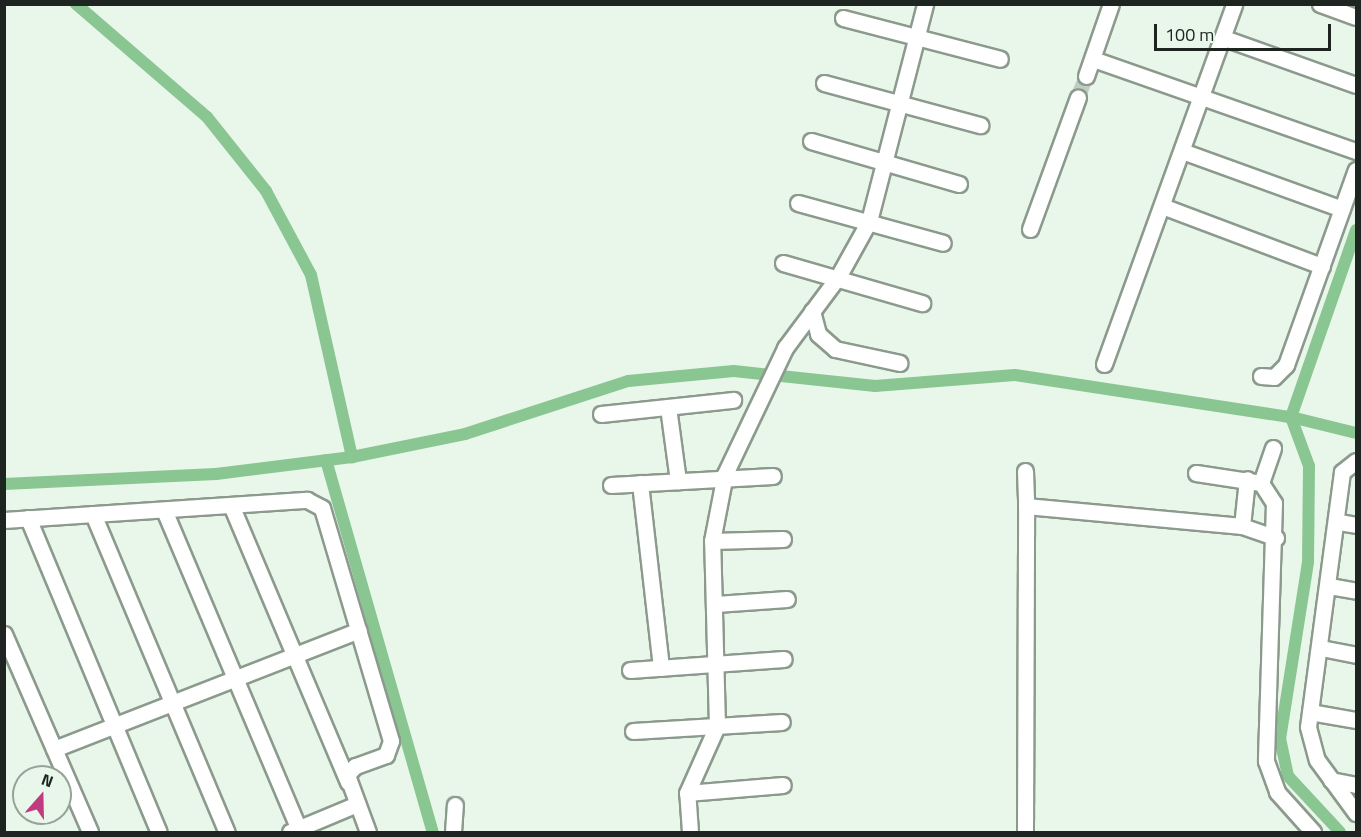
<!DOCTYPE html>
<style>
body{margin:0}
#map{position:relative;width:1361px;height:837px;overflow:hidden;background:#e8f7e9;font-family:"Titillium Web",sans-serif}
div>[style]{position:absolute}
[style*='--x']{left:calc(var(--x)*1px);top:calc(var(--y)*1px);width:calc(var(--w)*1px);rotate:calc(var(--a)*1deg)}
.canal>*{height:12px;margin:-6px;padding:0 6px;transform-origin:6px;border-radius:6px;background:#89c691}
.minor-tunnel>*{height:15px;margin-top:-7.5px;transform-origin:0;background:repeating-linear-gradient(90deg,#c0cdc1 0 15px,transparent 0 23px)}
.roads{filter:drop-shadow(2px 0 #8c9a8d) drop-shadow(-2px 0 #8c9a8d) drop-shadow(0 2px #8c9a8d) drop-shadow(0 -2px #8c9a8d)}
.minor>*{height:15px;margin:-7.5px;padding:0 7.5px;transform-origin:7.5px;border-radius:7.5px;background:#fff}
span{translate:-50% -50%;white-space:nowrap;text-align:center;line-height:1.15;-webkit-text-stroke:6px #e8f7e9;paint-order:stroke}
.frame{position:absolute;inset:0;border:6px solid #1e241f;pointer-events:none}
.north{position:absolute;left:12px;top:765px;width:60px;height:60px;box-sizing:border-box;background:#e8f7e9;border:2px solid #97a398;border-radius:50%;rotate:20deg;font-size:16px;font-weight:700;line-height:24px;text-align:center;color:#1e241f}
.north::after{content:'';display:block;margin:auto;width:21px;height:27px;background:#c03b7f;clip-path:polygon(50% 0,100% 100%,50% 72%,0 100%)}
.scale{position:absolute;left:1154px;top:24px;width:177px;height:27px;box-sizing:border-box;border:3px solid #1e241f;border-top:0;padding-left:8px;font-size:18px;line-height:21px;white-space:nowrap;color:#1e241f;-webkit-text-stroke:4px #e8f7e9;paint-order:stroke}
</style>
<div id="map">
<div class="canal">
<i style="--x:76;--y:4;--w:173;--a:40.8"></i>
<i style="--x:207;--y:117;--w:95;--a:51.4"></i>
<i style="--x:266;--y:191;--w:95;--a:61.8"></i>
<i style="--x:311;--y:275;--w:187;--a:77.3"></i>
<i style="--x:326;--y:460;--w:387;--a:74"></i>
<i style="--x:4;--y:484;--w:212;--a:-2.7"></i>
<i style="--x:216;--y:474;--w:137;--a:-7.1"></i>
<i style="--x:352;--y:457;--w:115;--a:-11.5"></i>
<i style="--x:465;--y:434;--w:171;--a:-18"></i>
<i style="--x:628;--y:381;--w:106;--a:-5.4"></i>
<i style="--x:734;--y:371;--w:142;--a:6.1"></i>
<i style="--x:875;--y:386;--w:140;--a:-4.5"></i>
<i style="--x:1015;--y:375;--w:279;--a:8.7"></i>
<i style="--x:1291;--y:417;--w:67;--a:13.8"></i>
<i style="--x:1340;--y:832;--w:76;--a:-132.9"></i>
<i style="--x:1288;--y:776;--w:38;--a:-102"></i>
<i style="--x:1280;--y:739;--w:179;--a:-81"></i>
<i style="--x:1308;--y:562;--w:96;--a:-89.4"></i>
<i style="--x:1309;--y:466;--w:52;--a:-110.2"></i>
<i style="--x:1291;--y:417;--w:198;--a:-70.8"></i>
</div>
<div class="minor-tunnel">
<i style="--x:1078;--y:97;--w:22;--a:-69"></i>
</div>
<div class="roads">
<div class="minor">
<i style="--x:1320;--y:4;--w:38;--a:20"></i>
<i style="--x:843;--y:18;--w:162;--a:14.6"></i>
<i style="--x:1224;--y:38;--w:140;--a:19.6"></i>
<i style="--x:1093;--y:59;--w:279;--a:19.3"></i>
<i style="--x:1086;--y:76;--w:76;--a:-70.9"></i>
<i style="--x:824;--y:83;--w:162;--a:15.1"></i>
<i style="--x:811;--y:141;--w:154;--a:16.2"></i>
<i style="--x:1182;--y:151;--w:170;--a:19.9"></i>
<i style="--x:798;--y:203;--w:150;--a:15.4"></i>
<i style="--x:1162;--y:206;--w:171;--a:20.6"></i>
<i style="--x:1030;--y:229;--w:140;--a:-70"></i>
<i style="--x:783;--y:263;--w:145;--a:16.1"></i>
<i style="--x:812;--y:311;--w:24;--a:75"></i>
<i style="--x:818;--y:334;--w:23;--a:41"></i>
<i style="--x:835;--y:349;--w:66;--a:12.2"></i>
<i style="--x:1104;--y:364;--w:383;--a:-70.1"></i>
<i style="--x:1261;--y:376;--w:13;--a:4"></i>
<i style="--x:1274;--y:377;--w:17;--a:-45"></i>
<i style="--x:1286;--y:365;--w:207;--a:-70.3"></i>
<i style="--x:668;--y:407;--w:75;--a:82.3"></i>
<i style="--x:601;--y:414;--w:133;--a:-6.1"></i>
<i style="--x:1356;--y:461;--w:18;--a:142"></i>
<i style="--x:1342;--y:472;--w:257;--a:97.6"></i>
<i style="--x:1308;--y:727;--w:34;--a:75"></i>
<i style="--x:1317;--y:760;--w:66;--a:53.7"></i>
<i style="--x:1025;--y:471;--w:35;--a:88"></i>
<i style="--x:1196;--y:473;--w:66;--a:8.7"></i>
<i style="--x:1261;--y:483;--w:24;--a:57"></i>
<i style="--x:1274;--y:503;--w:258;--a:91.8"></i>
<i style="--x:1266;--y:761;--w:33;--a:70"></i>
<i style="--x:1277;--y:792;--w:54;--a:48"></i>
<i style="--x:640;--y:483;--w:186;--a:83.5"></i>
<i style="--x:1261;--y:483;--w:37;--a:-71"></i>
<i style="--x:611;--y:485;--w:162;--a:-3.2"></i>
<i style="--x:231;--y:505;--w:301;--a:67.1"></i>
<i style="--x:164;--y:510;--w:350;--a:67.1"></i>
<i style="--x:93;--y:514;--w:345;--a:67.2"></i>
<i style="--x:28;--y:518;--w:340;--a:67.4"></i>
<i style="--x:4;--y:520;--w:304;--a:-3.8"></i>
<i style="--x:307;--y:500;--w:17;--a:28"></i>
<i style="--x:322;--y:508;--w:243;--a:73.5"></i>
<i style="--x:391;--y:741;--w:15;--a:110"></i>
<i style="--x:386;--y:755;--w:33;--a:160"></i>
<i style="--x:355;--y:766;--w:12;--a:132"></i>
<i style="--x:347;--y:775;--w:61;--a:69.8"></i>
<i style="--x:1339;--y:522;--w:17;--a:10"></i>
<i style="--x:1242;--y:526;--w:36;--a:19"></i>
<i style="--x:712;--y:541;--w:71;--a:-1.6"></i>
<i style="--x:1329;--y:586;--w:27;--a:10"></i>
<i style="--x:716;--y:604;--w:71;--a:-4"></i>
<i style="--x:4;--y:634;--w:216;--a:66.5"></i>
<i style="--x:1321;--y:648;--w:36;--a:11"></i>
<i style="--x:630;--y:670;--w:154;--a:-4.1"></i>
<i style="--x:1310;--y:712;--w:47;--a:9.9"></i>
<i style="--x:633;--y:731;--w:149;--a:-3.5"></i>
<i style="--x:54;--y:749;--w:327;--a:-21.3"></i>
<i style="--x:1331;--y:780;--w:25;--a:11"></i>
<i style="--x:687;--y:793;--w:96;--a:-4.8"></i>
<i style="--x:290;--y:832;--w:73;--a:-22.7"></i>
<i style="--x:453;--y:832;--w:27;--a:-86"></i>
<i style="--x:690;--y:832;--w:39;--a:-94"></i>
<i style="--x:687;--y:793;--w:73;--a:-65.9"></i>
<i style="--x:717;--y:726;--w:185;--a:-91.5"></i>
<i style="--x:712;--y:541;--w:68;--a:-79"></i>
<i style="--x:725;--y:474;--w:140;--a:-64.5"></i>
<i style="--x:785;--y:348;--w:89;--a:-53.3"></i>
<i style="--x:838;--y:277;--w:64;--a:-61"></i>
<i style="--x:869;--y:221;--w:224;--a:-75.5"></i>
<i style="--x:1025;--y:832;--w:326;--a:-89.8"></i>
<i style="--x:1026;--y:506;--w:217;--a:5.3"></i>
<i style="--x:1242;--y:526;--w:47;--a:-83.9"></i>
</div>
</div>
<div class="frame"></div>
<div class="north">N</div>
<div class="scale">100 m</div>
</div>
